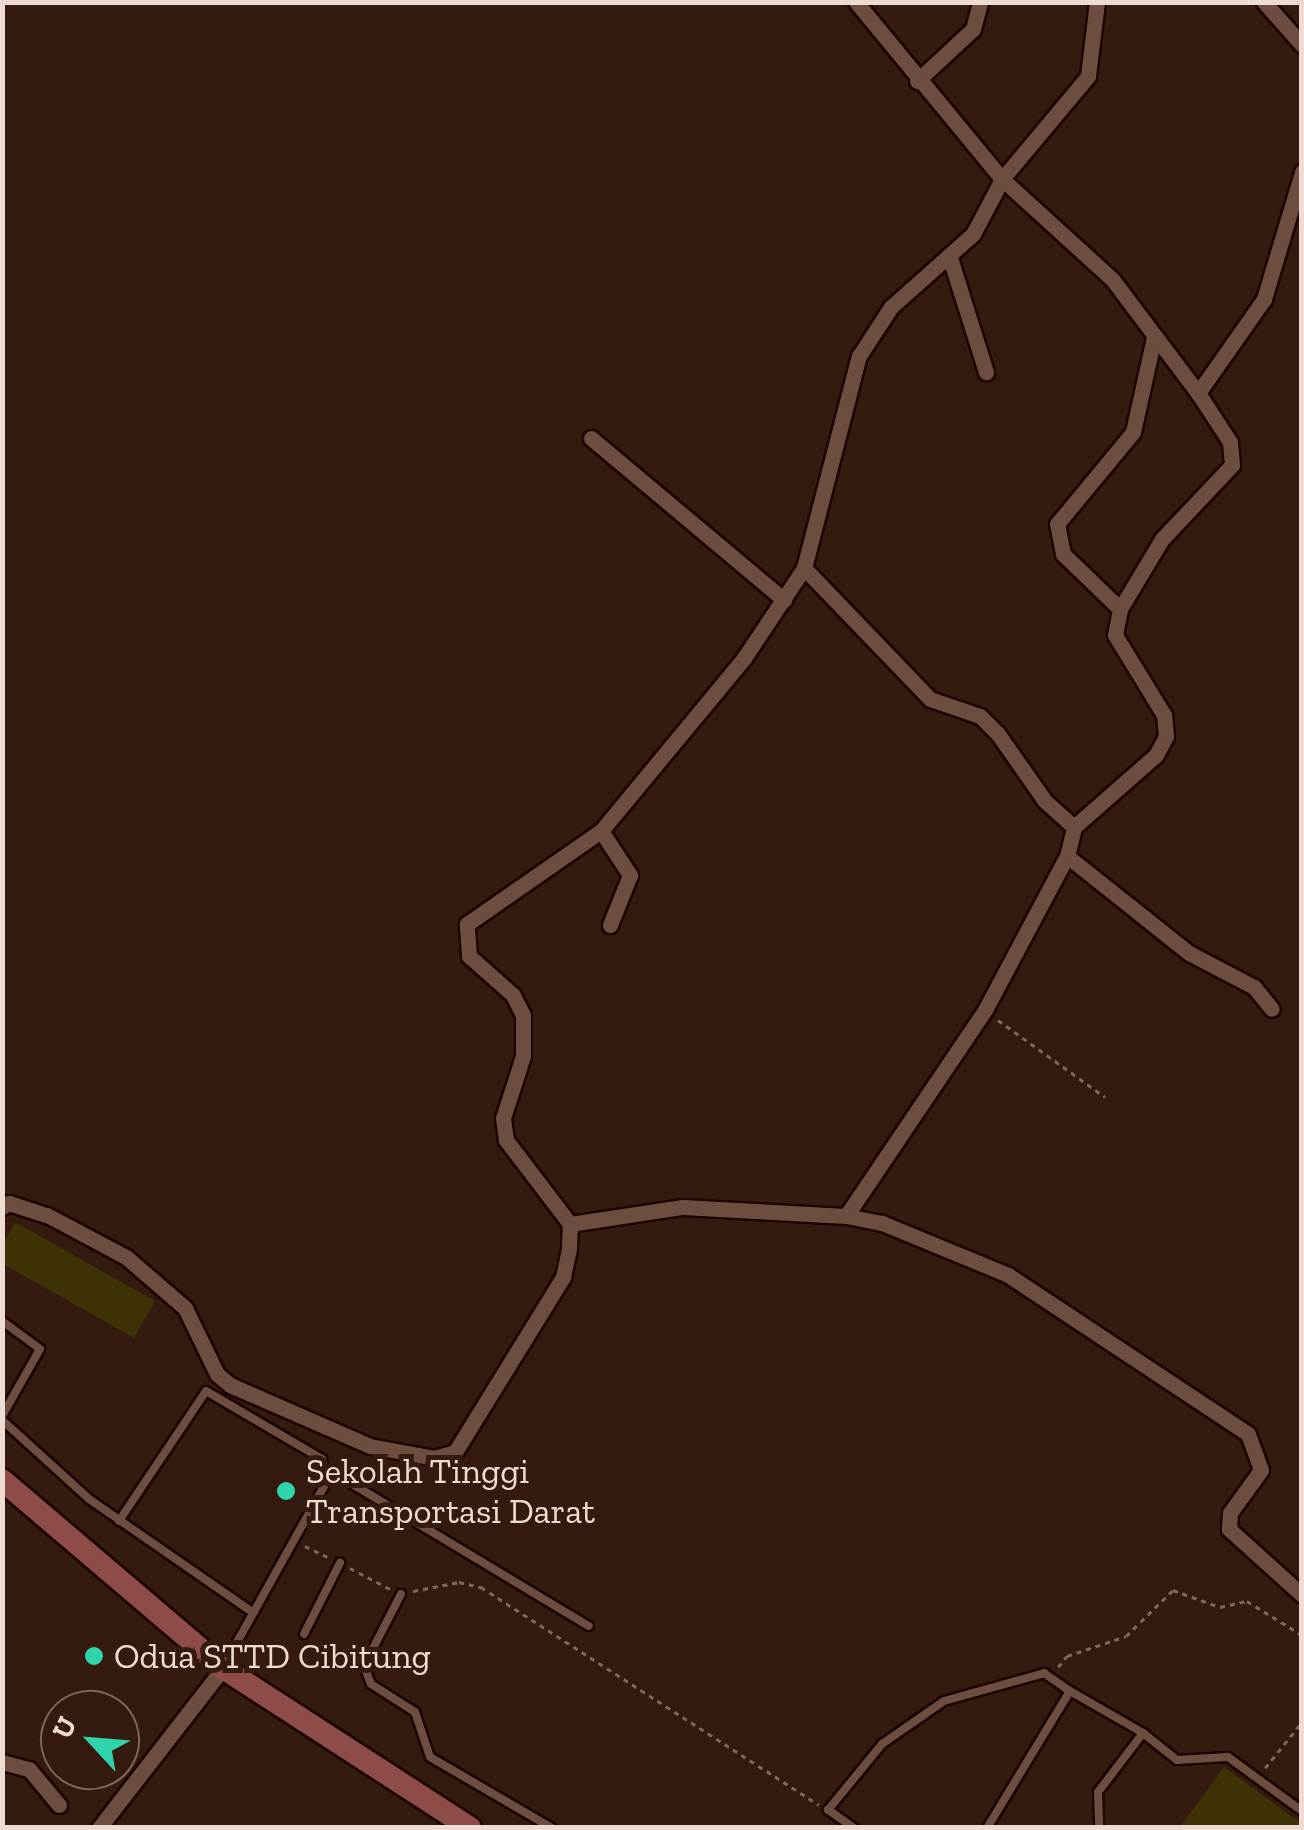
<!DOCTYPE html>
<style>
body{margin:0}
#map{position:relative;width:1304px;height:1830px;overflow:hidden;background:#351a0f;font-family:"Zilla Slab",serif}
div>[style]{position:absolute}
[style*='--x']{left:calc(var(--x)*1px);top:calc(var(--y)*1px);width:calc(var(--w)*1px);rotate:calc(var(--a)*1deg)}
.green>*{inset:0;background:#3e3306}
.path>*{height:2.5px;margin-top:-1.25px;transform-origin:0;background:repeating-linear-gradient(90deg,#7f675d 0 5px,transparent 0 10px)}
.roads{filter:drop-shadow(2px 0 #1b0400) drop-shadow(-2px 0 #1b0400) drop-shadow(0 2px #1b0400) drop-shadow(0 -2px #1b0400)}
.lane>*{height:8px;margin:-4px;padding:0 4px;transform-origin:4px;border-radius:4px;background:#6d4d40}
.street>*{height:15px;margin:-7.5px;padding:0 7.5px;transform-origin:7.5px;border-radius:7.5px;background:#6d4d40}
.secondary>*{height:22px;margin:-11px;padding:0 11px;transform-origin:11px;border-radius:11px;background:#8d4c48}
.dots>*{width:28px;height:28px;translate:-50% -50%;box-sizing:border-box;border:5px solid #351a0f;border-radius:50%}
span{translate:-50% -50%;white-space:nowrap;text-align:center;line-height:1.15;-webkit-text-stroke:10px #351a0f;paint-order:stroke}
.poi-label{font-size:35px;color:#eedbd3}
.left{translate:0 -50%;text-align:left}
.frame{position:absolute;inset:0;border:5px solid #eedbd3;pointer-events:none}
.north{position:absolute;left:40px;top:1690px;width:100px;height:100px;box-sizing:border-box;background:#351a0f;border:2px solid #7f675d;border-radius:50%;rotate:296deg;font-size:28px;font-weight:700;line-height:40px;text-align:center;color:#eedbd3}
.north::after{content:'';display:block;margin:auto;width:35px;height:45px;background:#2fd4aa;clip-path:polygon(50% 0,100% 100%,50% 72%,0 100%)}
</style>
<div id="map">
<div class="green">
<i style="clip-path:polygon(15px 1222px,155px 1301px,134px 1338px,3px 1264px,3px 1244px)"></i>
<i style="clip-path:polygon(1224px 1767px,1301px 1823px,1301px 1827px,1180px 1827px)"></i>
</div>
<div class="path">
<i style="--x:998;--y:1020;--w:132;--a:35.7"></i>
<i style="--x:305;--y:1546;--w:28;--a:26"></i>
<i style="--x:350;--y:1568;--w:47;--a:27.6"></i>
<i style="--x:413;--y:1591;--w:47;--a:-11.1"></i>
<i style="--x:459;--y:1582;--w:23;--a:13"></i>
<i style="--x:481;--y:1587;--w:402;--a:32.8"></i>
<i style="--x:1058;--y:1667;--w:14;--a:-51"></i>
<i style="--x:1067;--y:1656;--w:62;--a:-18.7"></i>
<i style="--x:1126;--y:1636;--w:66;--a:-44.4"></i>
<i style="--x:1173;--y:1590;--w:50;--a:19.9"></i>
<i style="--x:1220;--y:1607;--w:28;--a:-13"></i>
<i style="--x:1247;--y:1601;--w:65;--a:31.7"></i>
<i style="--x:1265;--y:1768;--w:59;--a:-51.2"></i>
</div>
<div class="roads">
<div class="lane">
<i style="--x:2;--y:1321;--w:47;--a:36.4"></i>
<i style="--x:40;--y:1349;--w:77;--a:119.6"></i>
<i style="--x:2;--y:1420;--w:118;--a:42.2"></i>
<i style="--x:89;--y:1499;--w:197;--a:34.7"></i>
<i style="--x:329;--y:1470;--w:303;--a:31"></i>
<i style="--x:119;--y:1521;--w:156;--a:-56.2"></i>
<i style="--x:206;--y:1391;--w:134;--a:30.4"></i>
<i style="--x:322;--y:1459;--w:23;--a:77"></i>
<i style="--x:327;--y:1481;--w:211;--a:119.2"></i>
<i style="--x:401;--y:1594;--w:81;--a:117.2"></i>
<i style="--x:364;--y:1666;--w:19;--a:69"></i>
<i style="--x:371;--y:1684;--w:52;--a:32.5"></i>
<i style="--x:415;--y:1712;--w:47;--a:71.6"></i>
<i style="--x:430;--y:1757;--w:141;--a:30.2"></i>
<i style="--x:304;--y:1634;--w:80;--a:-63.1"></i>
<i style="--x:1143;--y:1733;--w:43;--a:38.5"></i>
<i style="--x:1177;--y:1760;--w:51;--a:-3.4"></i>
<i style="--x:1228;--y:1757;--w:92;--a:36.1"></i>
<i style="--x:854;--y:1828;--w:32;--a:-145"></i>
<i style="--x:828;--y:1810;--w:85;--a:-50.7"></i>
<i style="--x:882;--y:1744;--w:75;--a:-34.7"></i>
<i style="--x:944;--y:1701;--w:104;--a:-15.6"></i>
<i style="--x:1044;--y:1673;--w:32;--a:35"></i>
<i style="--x:987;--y:1828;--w:160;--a:-58.8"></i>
<i style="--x:1070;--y:1691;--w:84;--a:29.9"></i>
<i style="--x:1143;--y:1733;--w:74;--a:127.3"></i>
<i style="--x:1098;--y:1792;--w:36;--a:88"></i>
</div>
<div class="street">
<i style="--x:1264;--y:2;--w:57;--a:48.5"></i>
<i style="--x:917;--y:81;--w:76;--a:-42.9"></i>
<i style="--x:973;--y:29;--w:28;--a:-75"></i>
<i style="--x:950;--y:258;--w:120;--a:72.5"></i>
<i style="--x:1198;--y:393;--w:115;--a:-54.9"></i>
<i style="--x:1264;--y:299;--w:133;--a:-73.3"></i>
<i style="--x:591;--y:438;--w:252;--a:40"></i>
<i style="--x:804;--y:568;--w:182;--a:46.1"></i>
<i style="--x:930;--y:699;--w:53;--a:18.8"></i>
<i style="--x:980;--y:716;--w:25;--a:45"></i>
<i style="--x:998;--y:734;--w:82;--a:55"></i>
<i style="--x:1045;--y:801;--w:39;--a:42"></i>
<i style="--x:1120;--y:609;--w:79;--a:-136"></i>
<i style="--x:1063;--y:554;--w:31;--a:-101"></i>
<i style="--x:1057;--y:524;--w:119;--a:-50.4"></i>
<i style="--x:1133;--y:432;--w:97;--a:-77.5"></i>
<i style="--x:601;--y:831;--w:53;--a:56.6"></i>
<i style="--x:630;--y:875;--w:54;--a:111.8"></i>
<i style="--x:1067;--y:856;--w:156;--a:38.5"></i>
<i style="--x:1189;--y:953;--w:73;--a:27.6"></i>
<i style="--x:1254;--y:987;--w:28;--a:51"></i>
<i style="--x:2;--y:1207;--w:8;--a:-30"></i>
<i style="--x:9;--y:1203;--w:40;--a:18"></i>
<i style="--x:47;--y:1215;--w:89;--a:28"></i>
<i style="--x:126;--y:1257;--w:78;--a:40.8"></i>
<i style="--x:185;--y:1308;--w:73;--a:64.1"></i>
<i style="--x:217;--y:1374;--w:17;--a:40"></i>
<i style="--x:230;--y:1385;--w:153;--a:23.5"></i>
<i style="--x:370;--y:1446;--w:65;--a:10.6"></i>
<i style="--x:434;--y:1458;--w:22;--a:-16"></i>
<i style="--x:455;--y:1452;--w:206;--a:-58.3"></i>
<i style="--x:563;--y:1277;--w:29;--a:-78"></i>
<i style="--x:569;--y:1249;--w:25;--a:-88"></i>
<i style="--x:570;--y:1224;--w:106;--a:-127.3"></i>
<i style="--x:506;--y:1140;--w:22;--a:-98"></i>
<i style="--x:503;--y:1118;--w:65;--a:-72.1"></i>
<i style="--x:523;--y:1056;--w:41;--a:-90"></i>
<i style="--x:523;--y:1015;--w:22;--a:-117"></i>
<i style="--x:513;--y:995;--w:59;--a:-138.4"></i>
<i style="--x:469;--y:956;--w:32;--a:-94"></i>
<i style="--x:467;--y:924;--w:163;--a:-34.8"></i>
<i style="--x:601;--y:831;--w:224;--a:-50.4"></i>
<i style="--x:744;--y:658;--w:108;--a:-56.3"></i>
<i style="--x:804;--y:568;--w:219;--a:-75.5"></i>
<i style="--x:859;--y:356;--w:59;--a:-56.9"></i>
<i style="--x:891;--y:307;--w:110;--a:-41.7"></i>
<i style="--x:973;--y:234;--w:62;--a:-62.2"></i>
<i style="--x:1002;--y:179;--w:229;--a:-129.5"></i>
<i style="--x:846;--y:1216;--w:249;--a:-56"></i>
<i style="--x:985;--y:1010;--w:174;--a:-62"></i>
<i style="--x:1067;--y:856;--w:30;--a:-76"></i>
<i style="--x:1074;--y:827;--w:109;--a:-41.3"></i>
<i style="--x:1156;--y:755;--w:21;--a:-62"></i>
<i style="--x:1166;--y:736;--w:21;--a:-95"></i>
<i style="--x:1164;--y:715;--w:94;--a:-121.5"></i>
<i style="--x:1115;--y:635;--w:26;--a:-79"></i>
<i style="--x:1120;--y:609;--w:82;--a:-59"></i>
<i style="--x:1162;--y:539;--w:102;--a:-46.6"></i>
<i style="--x:1232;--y:465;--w:23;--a:-95"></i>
<i style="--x:1230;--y:442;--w:59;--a:-123.1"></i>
<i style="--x:1198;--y:393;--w:141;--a:-127"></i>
<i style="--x:1113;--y:280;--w:150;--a:-137.7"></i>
<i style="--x:1002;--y:179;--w:134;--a:-50.1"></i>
<i style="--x:1088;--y:76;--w:75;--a:-83.1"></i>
<i style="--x:570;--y:1224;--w:114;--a:-8.6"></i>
<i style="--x:683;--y:1207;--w:163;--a:3.2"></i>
<i style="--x:846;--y:1216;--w:37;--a:11"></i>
<i style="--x:882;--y:1223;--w:136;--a:22.4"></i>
<i style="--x:1008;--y:1275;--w:288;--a:33.5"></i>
<i style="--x:1248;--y:1434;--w:38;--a:70"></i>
<i style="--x:1261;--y:1470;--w:53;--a:125.8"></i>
<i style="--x:1230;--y:1513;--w:16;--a:94"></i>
<i style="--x:1229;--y:1529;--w:98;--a:42.1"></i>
<i style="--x:2;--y:1762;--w:28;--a:15"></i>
<i style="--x:29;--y:1769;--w:47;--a:50.2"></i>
<i style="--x:99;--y:1828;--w:202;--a:-52.2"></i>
</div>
<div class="secondary">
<i style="--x:2;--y:1480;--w:290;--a:40.4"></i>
<i style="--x:223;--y:1668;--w:294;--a:32.9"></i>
</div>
</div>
<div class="dots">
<i style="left:286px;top:1491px;background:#2fd4aa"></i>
<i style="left:94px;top:1656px;background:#2fd4aa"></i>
</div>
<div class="poi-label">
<span class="left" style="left:306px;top:1491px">Sekolah Tinggi<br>Transportasi Darat</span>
<span class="left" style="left:114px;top:1656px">Odua STTD Cibitung</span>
</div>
<div class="frame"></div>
<div class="north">U</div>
</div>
